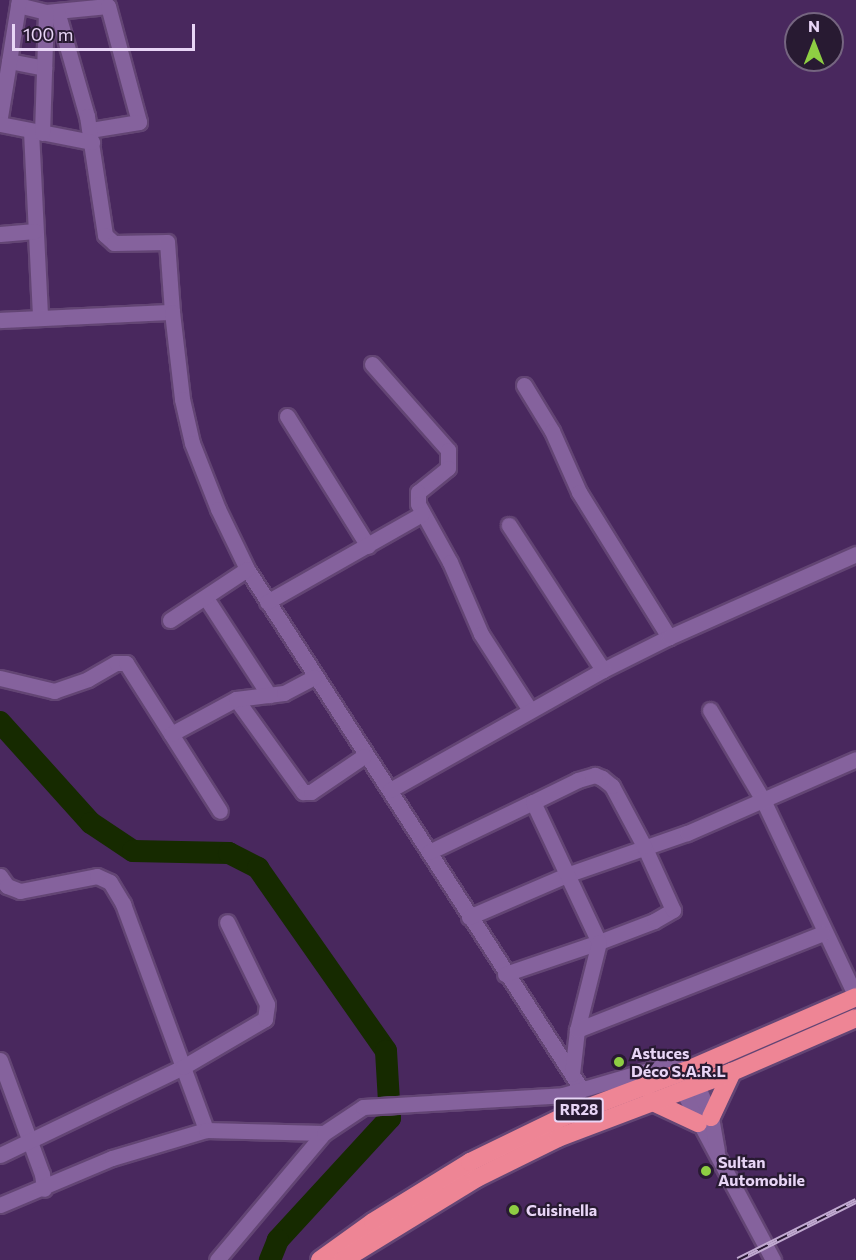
<!DOCTYPE html>
<meta charset="utf-8">
<style>
body{margin:0}
#map{position:relative;width:856px;height:1260px;overflow:hidden;background:#49285e;font-family:Commissioner,sans-serif}
div>[style]{position:absolute}
[style*='--x']{left:calc(var(--x)*1px);top:calc(var(--y)*1px);width:calc(var(--w)*1px);rotate:calc(var(--a)*1deg)}
.river>*{height:22px;margin:-11px;padding:0 11px;transform-origin:11px;border-radius:11px;background:#162a00}
.roads{filter:drop-shadow(2px 0 #634574) drop-shadow(-2px 0 #634574) drop-shadow(0 2px #634574) drop-shadow(0 -2px #634574)}
.minor>*{height:15px;margin:-7.5px;padding:0 7.5px;transform-origin:7.5px;border-radius:7.5px;background:#85629d}
.highway>*{height:18px;margin:-9px;padding:0 9px;transform-origin:9px;border-radius:9px;background:#ee8595}
.rail>*{height:6px;margin-top:-3px;transform-origin:0;background:repeating-linear-gradient(90deg,#281a32 0 11px,#c1aad0 0 22px);box-sizing:border-box;border-block:2px solid #c1aad0}
.dots>*{width:16px;height:16px;translate:-50% -50%;box-sizing:border-box;border:3px solid #281a32;border-radius:50%}
span{translate:-50% -50%;white-space:nowrap;text-align:center;line-height:1.15;-webkit-text-stroke:4.5px #281a32;paint-order:stroke}
.shield-label span{padding:2px 4px;background:#281a32;border:2px solid;border-radius:4px;-webkit-text-stroke-width:0}
.shield-label{font-size:15px;color:#e8d5f6;font-weight:700}
.poi-label{font-size:16px;color:#e8d5f6;font-weight:700}
.left{translate:0 -50%;text-align:left}
.north{position:absolute;left:784px;top:12px;width:60px;height:60px;box-sizing:border-box;background:#281a32;border:2px solid #756580;border-radius:50%;rotate:0deg;font-size:16px;font-weight:700;line-height:24px;text-align:center;color:#e8d5f6}
.north::after{content:'';display:block;margin:auto;width:21px;height:27px;background:#8ece43;clip-path:polygon(50% 0,100% 100%,50% 72%,0 100%)}
.scale{position:absolute;left:12px;top:24px;width:183px;height:27px;box-sizing:border-box;border:3px solid #e8d5f6;border-top:0;padding-left:8px;font-size:18px;line-height:21px;white-space:nowrap;color:#e8d5f6;-webkit-text-stroke:4px #281a32;paint-order:stroke}
</style>
<div id="map">
<div class="river">
<i style="--x:0;--y:722;--w:136;--a:48"></i>
<i style="--x:91;--y:823;--w:50;--a:33.7"></i>
<i style="--x:133;--y:851;--w:96;--a:1.2"></i>
<i style="--x:229;--y:853;--w:33;--a:27"></i>
<i style="--x:258;--y:868;--w:223;--a:55"></i>
<i style="--x:386;--y:1051;--w:67;--a:86.6"></i>
<i style="--x:390;--y:1118;--w:166;--a:132.6"></i>
<i style="--x:278;--y:1240;--w:22;--a:112"></i>
</div>
<div class="roads">
<div class="minor">
<i style="--x:18;--y:5;--w:29;--a:14"></i>
<i style="--x:46;--y:12;--w:62;--a:-5.5"></i>
<i style="--x:108;--y:6;--w:120;--a:75"></i>
<i style="--x:139;--y:122;--w:50;--a:170.7"></i>
<i style="--x:57;--y:11;--w:109;--a:74.1"></i>
<i style="--x:87;--y:116;--w:120;--a:81.4"></i>
<i style="--x:105;--y:235;--w:12;--a:42"></i>
<i style="--x:114;--y:243;--w:53;--a:-1.1"></i>
<i style="--x:167;--y:242;--w:70;--a:85.9"></i>
<i style="--x:9;--y:61;--w:36;--a:11"></i>
<i style="--x:0;--y:117;--w:119;--a:-80.8"></i>
<i style="--x:0;--y:124;--w:94;--a:11.1"></i>
<i style="--x:31;--y:131;--w:187;--a:87.2"></i>
<i style="--x:42;--y:133;--w:121;--a:-88.1"></i>
<i style="--x:0;--y:234;--w:35;--a:-5"></i>
<i style="--x:0;--y:320;--w:172;--a:-2.7"></i>
<i style="--x:172;--y:312;--w:88;--a:83.4"></i>
<i style="--x:182;--y:399;--w:45;--a:77.2"></i>
<i style="--x:192;--y:443;--w:71;--a:68.5"></i>
<i style="--x:218;--y:509;--w:67;--a:64.2"></i>
<i style="--x:247;--y:569;--w:619;--a:57.26"></i>
<i style="--x:372;--y:364;--w:115;--a:48.5"></i>
<i style="--x:448;--y:450;--w:18;--a:90"></i>
<i style="--x:448;--y:468;--w:38;--a:141"></i>
<i style="--x:418;--y:492;--w:12;--a:90"></i>
<i style="--x:418;--y:504;--w:66;--a:61.1"></i>
<i style="--x:450;--y:562;--w:78;--a:66.7"></i>
<i style="--x:481;--y:634;--w:90;--a:57.2"></i>
<i style="--x:524;--y:385;--w:54;--a:58.7"></i>
<i style="--x:552;--y:431;--w:67;--a:66.1"></i>
<i style="--x:579;--y:492;--w:171;--a:58.2"></i>
<i style="--x:669;--y:637;--w:74;--a:153.4"></i>
<i style="--x:287;--y:416;--w:153;--a:58.1"></i>
<i style="--x:206;--y:598;--w:116;--a:57"></i>
<i style="--x:267;--y:602;--w:178;--a:-29.6"></i>
<i style="--x:170;--y:620;--w:92;--a:-33.5"></i>
<i style="--x:669;--y:637;--w:205;--a:-23.9"></i>
<i style="--x:0;--y:678;--w:56;--a:13.5"></i>
<i style="--x:54;--y:691;--w:36;--a:-19"></i>
<i style="--x:88;--y:679;--w:32;--a:-30"></i>
<i style="--x:116;--y:663;--w:10;--a:0"></i>
<i style="--x:126;--y:663;--w:175;--a:57.6"></i>
<i style="--x:236;--y:699;--w:115;--a:54.2"></i>
<i style="--x:303;--y:792;--w:8;--a:0"></i>
<i style="--x:311;--y:792;--w:64;--a:-34.2"></i>
<i style="--x:710;--y:710;--w:104;--a:59.5"></i>
<i style="--x:763;--y:800;--w:218;--a:64.7"></i>
<i style="--x:171;--y:734;--w:74;--a:-28.3"></i>
<i style="--x:236;--y:699;--w:48;--a:-7.1"></i>
<i style="--x:284;--y:693;--w:34;--a:-28"></i>
<i style="--x:390;--y:790;--w:244;--a:-29.4"></i>
<i style="--x:603;--y:670;--w:173;--a:-123"></i>
<i style="--x:429;--y:852;--w:115;--a:-25.7"></i>
<i style="--x:0;--y:876;--w:12;--a:55"></i>
<i style="--x:7;--y:886;--w:14;--a:21"></i>
<i style="--x:20;--y:891;--w:78;--a:-11"></i>
<i style="--x:97;--y:876;--w:14;--a:25"></i>
<i style="--x:110;--y:882;--w:26;--a:59"></i>
<i style="--x:123;--y:904;--w:241;--a:69.8"></i>
<i style="--x:469;--y:917;--w:109;--a:-23.3"></i>
<i style="--x:569;--y:874;--w:125;--a:-19.2"></i>
<i style="--x:687;--y:833;--w:184;--a:-23.6"></i>
<i style="--x:505;--y:974;--w:99;--a:-18.8"></i>
<i style="--x:599;--y:942;--w:59;--a:-20.9"></i>
<i style="--x:654;--y:921;--w:22;--a:-30"></i>
<i style="--x:673;--y:910;--w:70;--a:-114.4"></i>
<i style="--x:644;--y:846;--w:68;--a:-118.1"></i>
<i style="--x:612;--y:786;--w:13;--a:-141"></i>
<i style="--x:602;--y:778;--w:8;--a:-157"></i>
<i style="--x:595;--y:775;--w:18;--a:164"></i>
<i style="--x:578;--y:780;--w:50;--a:153.9"></i>
<i style="--x:533;--y:802;--w:155;--a:64.8"></i>
<i style="--x:599;--y:942;--w:91;--a:104"></i>
<i style="--x:577;--y:1030;--w:44;--a:96.5"></i>
<i style="--x:577;--y:1030;--w:264;--a:-21.5"></i>
<i style="--x:0;--y:1060;--w:121;--a:69.8"></i>
<i style="--x:42;--y:1174;--w:15;--a:82"></i>
<i style="--x:677;--y:1080;--w:204;--a:61.9"></i>
<i style="--x:0;--y:1155;--w:203;--a:-25.7"></i>
<i style="--x:183;--y:1067;--w:95;--a:-30.3"></i>
<i style="--x:265;--y:1019;--w:15;--a:-82"></i>
<i style="--x:267;--y:1004;--w:91;--a:-116"></i>
<i style="--x:0;--y:1205;--w:121;--a:-22.8"></i>
<i style="--x:112;--y:1158;--w:98;--a:-16.6"></i>
<i style="--x:206;--y:1130;--w:118;--a:1.5"></i>
<i style="--x:217;--y:1260;--w:166;--a:-49.9"></i>
<i style="--x:324;--y:1133;--w:47;--a:-33.7"></i>
<i style="--x:363;--y:1107;--w:200;--a:-3.4"></i>
<i style="--x:563;--y:1095;--w:110;--a:-16.3"></i>
<i style="--x:669;--y:1064;--w:22;--a:13"></i>
<i style="--x:690;--y:1069;--w:52;--a:66.4"></i>
<i style="--x:711;--y:1117;--w:34;--a:80"></i>
</div>
<div class="highway">
<i style="--x:651;--y:1101;--w:52;--a:25.1"></i>
<i style="--x:711;--y:1117;--w:50;--a:-65"></i>
<i style="--x:320;--y:1260;--w:65;--a:-35.6"></i>
<i style="--x:373;--y:1222;--w:114;--a:-31.7"></i>
<i style="--x:470;--y:1162;--w:103;--a:-25.8"></i>
<i style="--x:563;--y:1117;--w:136;--a:-20.7"></i>
<i style="--x:690;--y:1069;--w:181;--a:-23.4"></i>
<i style="--x:343;--y:1260;--w:157;--a:-31.5"></i>
<i style="--x:477;--y:1178;--w:90;--a:-26.3"></i>
<i style="--x:558;--y:1138;--w:186;--a:-20.8"></i>
<i style="--x:732;--y:1072;--w:135;--a:-23.5"></i>
</div>
</div>
<div class="rail">
<i style="--x:738;--y:1260;--w:132;--a:-26.6"></i>
</div>
<div class="dots">
<i style="left:619px;top:1062px;background:#8ece43"></i>
<i style="left:706px;top:1171px;background:#8ece43"></i>
<i style="left:514px;top:1210px;background:#8ece43"></i>
</div>
<div class="shield-label">
<span style="left:579px;top:1110px">RR28</span>
</div>
<div class="poi-label">
<span class="left" style="left:631px;top:1062px">Astuces<br>Déco S.A.R.L</span>
<span class="left" style="left:718px;top:1171px">Sultan<br>Automobile</span>
<span class="left" style="left:526px;top:1210px">Cuisinella</span>
</div>
<div class="north">N</div>
<div class="scale">100 m</div>
</div>
